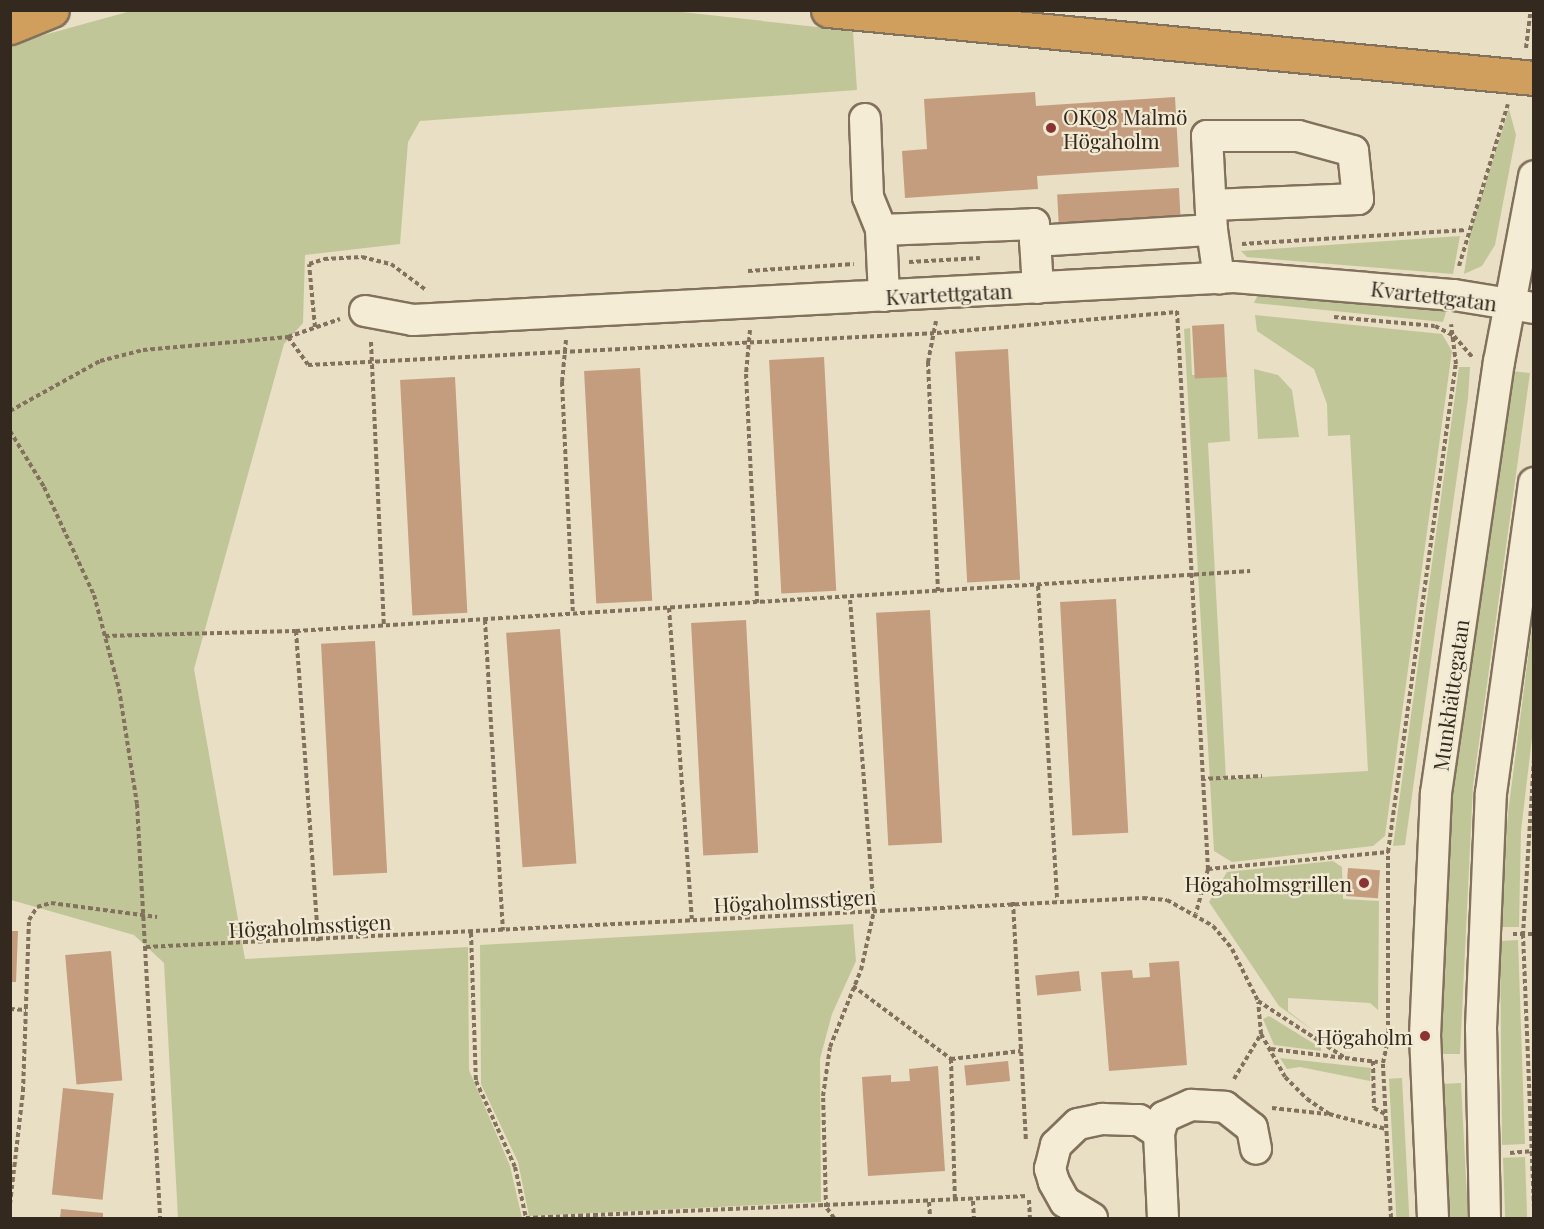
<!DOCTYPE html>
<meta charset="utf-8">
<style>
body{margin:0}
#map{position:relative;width:1544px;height:1229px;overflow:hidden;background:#e9dfc4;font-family:"Playfair Display",serif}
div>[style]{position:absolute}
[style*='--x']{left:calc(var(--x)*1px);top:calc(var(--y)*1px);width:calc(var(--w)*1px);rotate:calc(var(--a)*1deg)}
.green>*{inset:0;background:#c1c699;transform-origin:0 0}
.building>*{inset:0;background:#c49c7e;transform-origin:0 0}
.path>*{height:4px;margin-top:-2px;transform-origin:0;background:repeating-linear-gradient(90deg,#82715c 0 4.5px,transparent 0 7.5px)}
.roads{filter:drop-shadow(2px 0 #82715c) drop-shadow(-2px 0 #82715c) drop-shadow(0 2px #82715c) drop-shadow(0 -2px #82715c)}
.minor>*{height:30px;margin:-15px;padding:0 15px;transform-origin:15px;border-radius:15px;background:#f5ecd6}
.highway>*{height:33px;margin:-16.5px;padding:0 16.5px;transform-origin:16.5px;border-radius:16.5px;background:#d19f5d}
.dots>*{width:16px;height:16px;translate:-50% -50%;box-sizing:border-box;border:3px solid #f2e9d3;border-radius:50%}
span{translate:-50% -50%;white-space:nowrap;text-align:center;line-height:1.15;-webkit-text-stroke:4.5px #f2e9d3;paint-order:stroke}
.poi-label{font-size:21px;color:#34291f}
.left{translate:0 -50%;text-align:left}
.right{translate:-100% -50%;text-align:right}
.street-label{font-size:21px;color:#34291f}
.frame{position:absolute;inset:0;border:12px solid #34291f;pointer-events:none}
</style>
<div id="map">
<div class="green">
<i style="clip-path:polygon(131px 11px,664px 10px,853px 31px,857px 90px,420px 121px,408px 142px,400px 244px,305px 255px,303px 323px,284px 344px,194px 669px,245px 959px,468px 947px,469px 1070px,510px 1166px,522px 1218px,178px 1218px,164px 963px,134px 935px,11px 900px,11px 44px)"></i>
<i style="clip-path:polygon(1509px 109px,1516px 135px,1495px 245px,1482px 266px,1464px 274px,1471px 229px)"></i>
<i style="clip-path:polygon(1460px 236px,1453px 274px,1247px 257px,1241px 251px)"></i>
<i style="clip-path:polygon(1258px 294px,1434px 308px,1446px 312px,1443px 322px,1254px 303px)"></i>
<i style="clip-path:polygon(1255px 315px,1442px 334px,1452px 351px,1385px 836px,1373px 846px,1232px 862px,1214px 851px,1184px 329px,1190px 328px,1192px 375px,1227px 373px,1230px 441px,1208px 443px,1226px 779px,1368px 771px,1350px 435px,1328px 436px,1327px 404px,1314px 369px,1257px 331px)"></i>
<i style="clip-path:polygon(1459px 367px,1470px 367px,1468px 398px,1405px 845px,1393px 846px)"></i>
<i style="clip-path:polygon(1254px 369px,1278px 375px,1292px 390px,1299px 437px,1258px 439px)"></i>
<i style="clip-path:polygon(1510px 371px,1530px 373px,1473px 786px,1460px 1054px,1440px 1054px,1451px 793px)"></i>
<i style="clip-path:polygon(1533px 619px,1534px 721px,1521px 831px,1519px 927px,1500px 927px,1508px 813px)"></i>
<i style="clip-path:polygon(1333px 861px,1342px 867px,1343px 899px,1379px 901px,1378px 1010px,1370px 1003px,1288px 998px,1288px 1011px,1314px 1031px,1279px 1006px,1209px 902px,1227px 872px)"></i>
<i style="clip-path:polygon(853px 924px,856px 961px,832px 1014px,820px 1059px,821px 1202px,529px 1216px,518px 1162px,481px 1084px,480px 945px)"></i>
<i style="clip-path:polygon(1518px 940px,1525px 1144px,1502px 1145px,1500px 941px)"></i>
<i style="clip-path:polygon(1269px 1016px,1321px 1048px,1321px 1051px,1274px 1045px,1263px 1019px)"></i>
<i style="clip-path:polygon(1280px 1058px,1371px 1068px,1370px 1081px,1300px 1067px,1287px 1069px)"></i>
<i style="left:1402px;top:1078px;width:140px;height:13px;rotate:87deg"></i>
<i style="left:1461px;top:1083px;width:135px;height:21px;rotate:87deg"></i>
<i style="left:1525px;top:1157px;width:61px;height:22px;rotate:88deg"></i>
</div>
<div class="building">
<i style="clip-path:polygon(1035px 92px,1036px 106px,1175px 97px,1179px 167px,1037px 176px,1038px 189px,905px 198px,902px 151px,927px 149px,924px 99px)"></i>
<i style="left:1179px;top:188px;width:36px;height:122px;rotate:87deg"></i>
<i style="left:1224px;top:324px;width:53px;height:32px;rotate:87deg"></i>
<i style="left:1008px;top:349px;width:231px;height:53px;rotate:87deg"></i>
<i style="left:824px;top:357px;width:234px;height:55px;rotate:87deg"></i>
<i style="left:640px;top:368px;width:233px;height:56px;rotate:87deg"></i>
<i style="left:455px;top:377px;width:236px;height:55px;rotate:87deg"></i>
<i style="left:1116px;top:599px;width:234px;height:56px;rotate:87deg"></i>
<i style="left:930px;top:610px;width:233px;height:54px;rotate:87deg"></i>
<i style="left:746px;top:620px;width:233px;height:55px;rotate:87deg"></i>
<i style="left:560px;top:629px;width:235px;height:54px;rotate:86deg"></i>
<i style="left:375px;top:641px;width:232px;height:54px;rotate:87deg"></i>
<i style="left:1348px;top:868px;width:32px;height:28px;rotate:4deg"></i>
<i style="clip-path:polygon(10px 931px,18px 931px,16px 982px,10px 982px)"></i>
<i style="left:111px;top:951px;width:130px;height:46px;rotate:85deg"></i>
<i style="clip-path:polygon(1179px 961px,1187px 1065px,1109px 1071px,1101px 972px,1132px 970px,1133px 978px,1150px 977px,1149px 963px)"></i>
<i style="left:1079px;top:971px;width:20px;height:44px;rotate:84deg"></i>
<i style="left:1008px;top:1061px;width:20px;height:44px;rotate:84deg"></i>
<i style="clip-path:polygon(938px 1066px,945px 1171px,868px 1176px,862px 1077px,891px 1075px,891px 1082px,910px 1081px,909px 1069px)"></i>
<i style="left:63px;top:1088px;width:51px;height:107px;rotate:6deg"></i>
<i style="clip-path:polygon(61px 1209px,103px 1213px,103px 1218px,60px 1218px)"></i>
</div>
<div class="path">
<i style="--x:1526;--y:48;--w:38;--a:-83"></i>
<i style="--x:1242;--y:244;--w:224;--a:-3.6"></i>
<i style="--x:909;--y:262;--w:71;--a:-3.2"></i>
<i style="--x:1459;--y:266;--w:169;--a:-73.2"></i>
<i style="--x:748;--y:271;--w:106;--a:-3.8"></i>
<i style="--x:1177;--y:311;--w:559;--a:86.82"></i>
<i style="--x:1208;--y:869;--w:46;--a:105.3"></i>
<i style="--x:1334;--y:317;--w:101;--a:5.1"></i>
<i style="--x:1435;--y:326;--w:21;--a:28"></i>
<i style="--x:1454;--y:336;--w:28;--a:49"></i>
<i style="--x:936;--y:321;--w:42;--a:101"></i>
<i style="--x:928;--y:362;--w:230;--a:87.5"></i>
<i style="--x:315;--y:327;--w:63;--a:-95.4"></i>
<i style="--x:309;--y:264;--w:16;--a:-18"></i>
<i style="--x:324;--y:259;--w:38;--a:-3"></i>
<i style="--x:362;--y:257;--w:30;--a:14"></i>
<i style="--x:391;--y:264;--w:44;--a:36.6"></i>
<i style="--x:750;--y:330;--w:44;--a:95.2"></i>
<i style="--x:746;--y:374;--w:229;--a:87.2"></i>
<i style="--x:288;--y:337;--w:34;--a:54"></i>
<i style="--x:308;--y:365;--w:630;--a:-2.91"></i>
<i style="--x:937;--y:333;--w:241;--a:-5"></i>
<i style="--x:566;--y:340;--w:42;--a:95.4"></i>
<i style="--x:562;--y:382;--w:232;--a:87.3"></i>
<i style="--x:371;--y:342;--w:284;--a:87.4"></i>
<i style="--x:10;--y:411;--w:103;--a:-29.1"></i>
<i style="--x:100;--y:361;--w:44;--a:-14.3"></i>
<i style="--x:143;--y:350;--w:146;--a:-5.1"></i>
<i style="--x:288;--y:337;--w:55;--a:-19.1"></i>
<i style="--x:10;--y:431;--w:66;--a:58.7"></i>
<i style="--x:44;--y:487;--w:119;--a:65.2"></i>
<i style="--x:94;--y:595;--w:97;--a:75.1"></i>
<i style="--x:119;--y:689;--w:116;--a:81.1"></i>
<i style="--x:137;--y:804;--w:415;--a:86.8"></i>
<i style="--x:1038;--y:586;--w:315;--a:86.5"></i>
<i style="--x:669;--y:608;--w:313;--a:85.8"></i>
<i style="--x:485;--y:620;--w:311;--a:86.7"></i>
<i style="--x:296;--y:631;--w:311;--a:85.9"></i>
<i style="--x:105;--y:636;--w:191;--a:-1.5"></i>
<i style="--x:296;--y:631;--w:956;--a:-3.6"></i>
<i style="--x:1534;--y:759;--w:175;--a:93.6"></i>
<i style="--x:1523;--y:934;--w:274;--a:87.7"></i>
<i style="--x:1201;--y:779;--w:61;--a:-2.8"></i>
<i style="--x:1208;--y:869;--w:181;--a:-5.4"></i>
<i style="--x:1013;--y:902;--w:239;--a:86.9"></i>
<i style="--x:471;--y:933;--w:148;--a:88.1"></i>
<i style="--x:476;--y:1081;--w:94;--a:65.6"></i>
<i style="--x:515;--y:1167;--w:52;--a:77.8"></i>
<i style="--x:1513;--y:934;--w:21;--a:0"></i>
<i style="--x:146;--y:947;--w:998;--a:-2.81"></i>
<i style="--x:1143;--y:898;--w:24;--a:5"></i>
<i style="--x:1167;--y:900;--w:53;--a:29.5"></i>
<i style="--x:1213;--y:926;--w:30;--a:50"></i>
<i style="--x:1232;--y:949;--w:58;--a:63.4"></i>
<i style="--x:1258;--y:1001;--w:104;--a:33.2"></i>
<i style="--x:1345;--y:1058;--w:33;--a:7"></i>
<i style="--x:853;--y:986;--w:122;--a:36.7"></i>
<i style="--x:951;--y:1059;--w:70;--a:-6.5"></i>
<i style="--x:10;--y:1009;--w:16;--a:4"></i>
<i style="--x:1261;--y:1034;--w:49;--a:60.8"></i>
<i style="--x:1285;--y:1077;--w:31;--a:45"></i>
<i style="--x:1307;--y:1099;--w:27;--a:34"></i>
<i style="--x:1329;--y:1114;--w:59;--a:14.7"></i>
<i style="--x:1271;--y:1049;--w:74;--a:7"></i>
<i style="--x:951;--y:1059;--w:142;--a:88.4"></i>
<i style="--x:1373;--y:1061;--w:47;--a:88.8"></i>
<i style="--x:1374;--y:1108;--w:13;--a:29"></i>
<i style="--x:1234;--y:1079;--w:52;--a:-59"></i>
<i style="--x:1261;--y:1034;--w:32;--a:-95"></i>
<i style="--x:1272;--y:1108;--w:55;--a:6.2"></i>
<i style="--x:1510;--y:1153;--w:24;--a:-5"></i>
<i style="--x:1029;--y:1200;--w:18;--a:87"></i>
<i style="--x:973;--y:1201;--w:17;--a:87"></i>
<i style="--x:929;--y:1202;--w:16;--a:86"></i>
<i style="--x:10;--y:1204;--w:114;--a:-83.4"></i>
<i style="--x:23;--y:1091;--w:171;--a:-88"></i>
<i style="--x:29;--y:920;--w:15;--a:-58"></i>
<i style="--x:37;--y:907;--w:15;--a:-16"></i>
<i style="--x:51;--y:903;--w:107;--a:7.5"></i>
<i style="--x:526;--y:1218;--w:502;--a:-2.51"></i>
<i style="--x:834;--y:1218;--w:14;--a:-126"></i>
<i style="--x:826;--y:1207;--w:111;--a:-91.5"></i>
<i style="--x:823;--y:1096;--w:49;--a:-81.9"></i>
<i style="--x:830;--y:1047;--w:83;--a:-68.1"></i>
<i style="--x:861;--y:970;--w:60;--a:-77.6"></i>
<i style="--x:874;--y:911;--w:314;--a:-94.4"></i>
<i style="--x:1391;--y:1218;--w:155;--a:-93"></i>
<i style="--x:1383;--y:1063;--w:24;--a:-78"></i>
<i style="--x:1388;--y:1040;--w:188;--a:-90"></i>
<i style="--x:1388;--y:852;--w:493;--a:-82.1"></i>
<i style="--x:1456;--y:364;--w:40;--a:-97.1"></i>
</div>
<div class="roads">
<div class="minor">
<i style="--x:865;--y:119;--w:78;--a:87.8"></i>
<i style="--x:868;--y:197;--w:35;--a:68"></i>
<i style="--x:881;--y:230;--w:66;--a:87.4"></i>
<i style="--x:1211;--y:205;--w:147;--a:-2.3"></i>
<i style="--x:1358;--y:199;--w:48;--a:-95.9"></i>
<i style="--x:1353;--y:151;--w:57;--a:-164.7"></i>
<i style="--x:1298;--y:136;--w:91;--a:180"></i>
<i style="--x:1207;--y:136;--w:94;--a:87"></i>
<i style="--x:1212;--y:230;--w:49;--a:81.7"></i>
<i style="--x:881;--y:230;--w:153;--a:-2.2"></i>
<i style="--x:1034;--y:224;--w:64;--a:86.4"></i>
<i style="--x:1035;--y:241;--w:177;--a:-3.6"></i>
<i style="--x:365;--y:311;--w:49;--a:10.6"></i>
<i style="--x:413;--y:320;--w:822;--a:-3"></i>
<i style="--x:1234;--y:277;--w:221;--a:4.7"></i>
<i style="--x:1454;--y:295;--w:81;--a:9.2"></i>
<i style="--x:1092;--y:1218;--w:31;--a:-149"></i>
<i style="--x:1065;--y:1202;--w:23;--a:-119"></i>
<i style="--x:1054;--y:1182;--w:14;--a:-107"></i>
<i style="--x:1050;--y:1169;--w:25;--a:-76"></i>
<i style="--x:1056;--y:1145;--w:30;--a:-44"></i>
<i style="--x:1078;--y:1124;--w:25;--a:-12"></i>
<i style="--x:1102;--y:1119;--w:37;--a:2"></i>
<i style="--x:1139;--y:1120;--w:24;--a:33"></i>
<i style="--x:1163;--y:1218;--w:85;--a:-92.7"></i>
<i style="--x:1159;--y:1133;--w:17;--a:-73"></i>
<i style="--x:1164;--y:1117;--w:30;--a:-24"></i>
<i style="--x:1191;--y:1105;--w:34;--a:3"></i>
<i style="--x:1225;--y:1107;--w:34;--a:38"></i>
<i style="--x:1252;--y:1128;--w:21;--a:79"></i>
<i style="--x:1433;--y:1218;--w:182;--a:-92.5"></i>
<i style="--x:1425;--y:1036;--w:243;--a:-87.4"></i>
<i style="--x:1436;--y:793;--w:436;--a:-81.7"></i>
<i style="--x:1499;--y:362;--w:189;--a:-79.3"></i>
<i style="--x:1485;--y:1218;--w:190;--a:-91.2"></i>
<i style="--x:1481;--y:1028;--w:235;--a:-87.6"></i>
<i style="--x:1491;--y:793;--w:313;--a:-82.1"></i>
</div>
<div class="highway">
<i style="--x:828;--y:10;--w:709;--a:5.5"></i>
<i style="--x:10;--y:27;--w:45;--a:-22"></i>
</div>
</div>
<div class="dots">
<i style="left:1051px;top:128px;background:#8c3232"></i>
<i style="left:1364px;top:883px;background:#8c3232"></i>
<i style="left:1425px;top:1036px;background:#8c3232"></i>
</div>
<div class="poi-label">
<span class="left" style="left:1063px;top:128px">OKQ8 Malmö<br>Högaholm</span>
<span class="right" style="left:1352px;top:883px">Högaholmsgrillen</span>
<span class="right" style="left:1413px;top:1036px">Högaholm</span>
</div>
<div class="street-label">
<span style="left:949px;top:293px;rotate:-3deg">Kvartettgatan</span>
<span style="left:1434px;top:295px;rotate:7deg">Kvartettgatan</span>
<span style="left:1450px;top:695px;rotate:-82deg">Munkhättegatan</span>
<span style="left:795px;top:900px;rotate:-3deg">Högaholmsstigen</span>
<span style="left:310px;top:925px;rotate:-3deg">Högaholmsstigen</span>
</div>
<div class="frame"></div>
</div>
